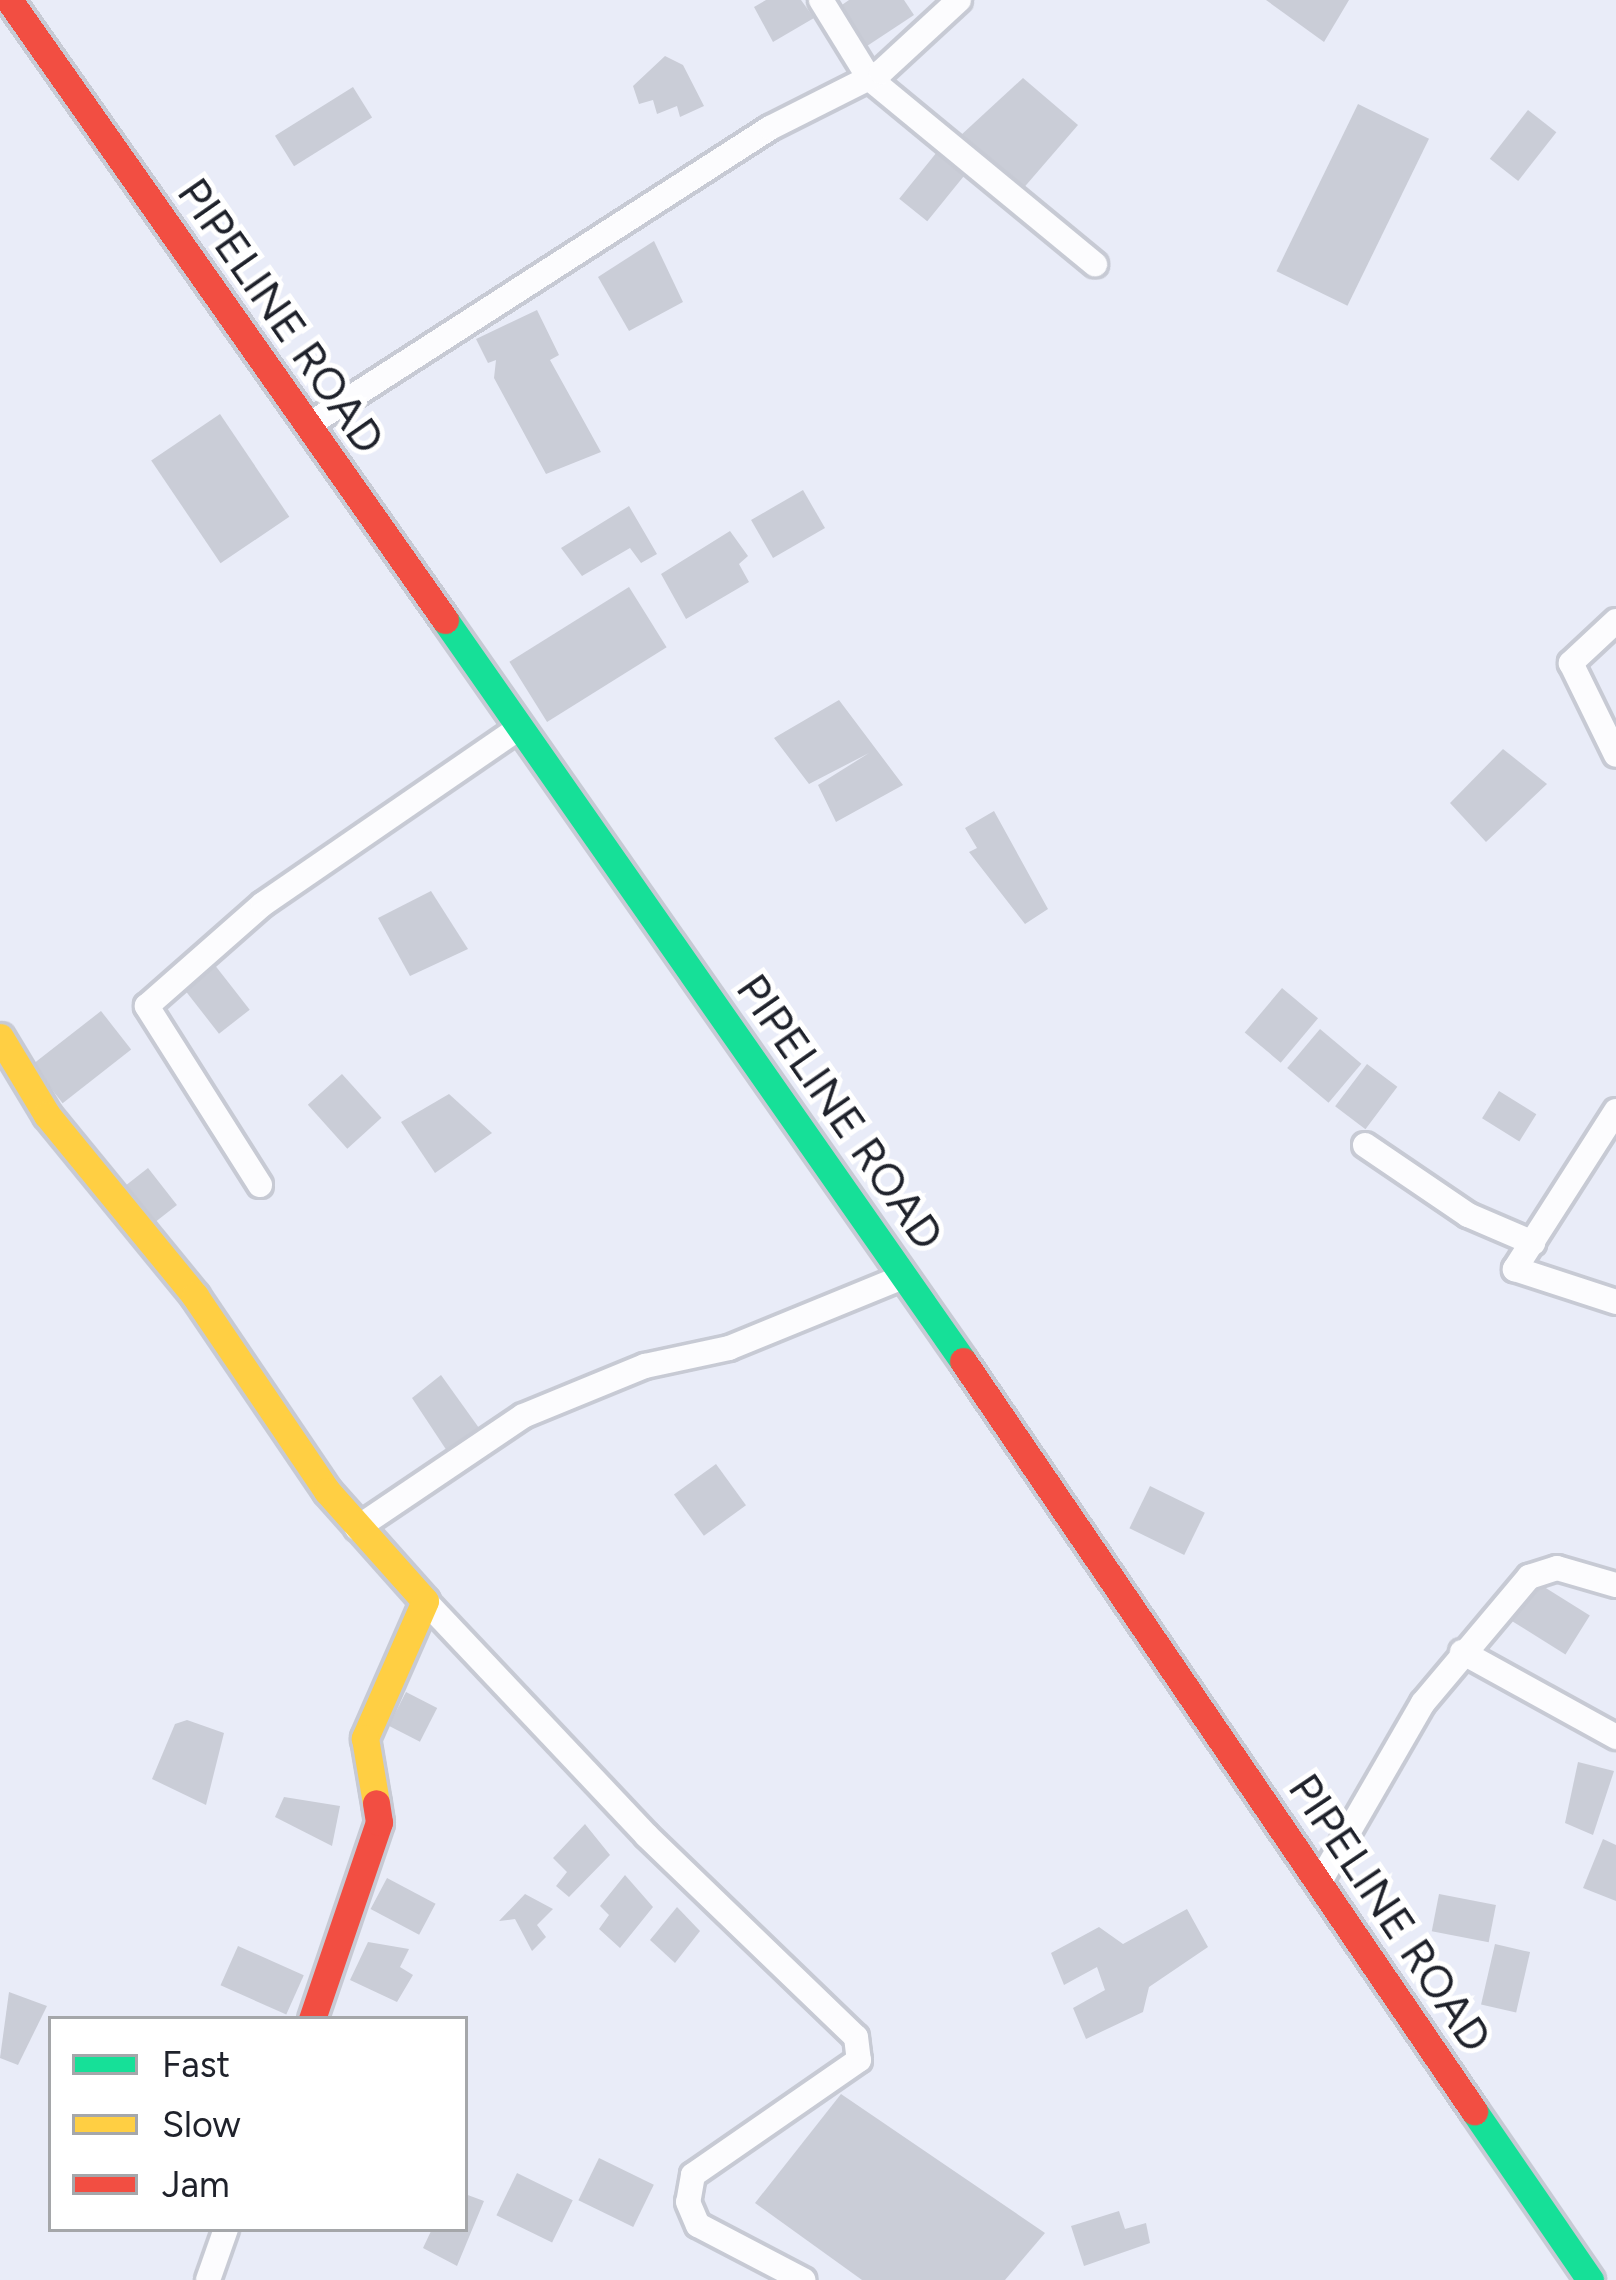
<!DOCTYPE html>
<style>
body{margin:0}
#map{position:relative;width:1616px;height:2280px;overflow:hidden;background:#e9ecf8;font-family:Figtree,sans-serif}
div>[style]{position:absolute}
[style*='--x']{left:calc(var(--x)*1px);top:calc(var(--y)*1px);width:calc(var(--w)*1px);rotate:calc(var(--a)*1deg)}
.building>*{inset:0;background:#cacdd7;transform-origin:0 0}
.roads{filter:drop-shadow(3px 0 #c7cad4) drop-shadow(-3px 0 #c7cad4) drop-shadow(0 3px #c7cad4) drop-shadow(0 -3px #c7cad4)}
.street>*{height:24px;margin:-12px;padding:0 12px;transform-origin:12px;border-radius:12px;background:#fcfcfe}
.fast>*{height:27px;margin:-13.5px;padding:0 13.5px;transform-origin:13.5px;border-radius:13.5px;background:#16e098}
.slow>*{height:27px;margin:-13.5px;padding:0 13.5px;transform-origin:13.5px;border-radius:13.5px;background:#ffcf43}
.jam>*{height:27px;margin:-13.5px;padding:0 13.5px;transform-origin:13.5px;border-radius:13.5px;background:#f24e42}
span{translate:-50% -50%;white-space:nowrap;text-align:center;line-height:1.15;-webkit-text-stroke:10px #fff;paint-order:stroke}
.street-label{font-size:45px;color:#1f222b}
.legend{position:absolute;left:48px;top:2016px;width:420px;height:216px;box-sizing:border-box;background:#fff;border:3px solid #a5a7aa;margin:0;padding:15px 21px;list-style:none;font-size:36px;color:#1f222b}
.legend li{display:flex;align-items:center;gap:24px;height:60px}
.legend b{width:60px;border:3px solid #a5a7aa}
</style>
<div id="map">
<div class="building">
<i style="clip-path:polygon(766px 0,801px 0,814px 18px,773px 42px,754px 7px)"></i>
<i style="clip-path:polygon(849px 0,904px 0,914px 15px,864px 48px,836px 9px)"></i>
<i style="clip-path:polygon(1266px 0,1349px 0,1324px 42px)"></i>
<i style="clip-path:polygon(665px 56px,683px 65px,704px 106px,680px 117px,677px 106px,657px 114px,653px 100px,639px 104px,633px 86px)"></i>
<i style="clip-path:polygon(1023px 78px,1078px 125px,1021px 191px,960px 136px)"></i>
<i style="left:353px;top:87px;width:36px;height:92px;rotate:58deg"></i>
<i style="left:1358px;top:104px;width:79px;height:186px;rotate:26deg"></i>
<i style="left:1528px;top:110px;width:36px;height:62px;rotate:38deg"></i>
<i style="left:937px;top:152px;width:36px;height:60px;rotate:39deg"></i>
<i style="clip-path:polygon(654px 241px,683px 302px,629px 331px,598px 277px)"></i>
<i style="clip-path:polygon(537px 310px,559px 355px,550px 360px,601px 452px,546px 474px,494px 378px,496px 360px,488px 363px,476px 339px)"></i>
<i style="left:220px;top:414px;width:124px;height:83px;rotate:56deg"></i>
<i style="left:803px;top:490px;width:44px;height:60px;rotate:60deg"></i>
<i style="clip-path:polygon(629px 506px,657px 554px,641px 563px,630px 548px,582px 576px,561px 548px)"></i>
<i style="clip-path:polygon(730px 531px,748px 556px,739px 564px,749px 582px,686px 619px,661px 574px)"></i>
<i style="left:629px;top:587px;width:71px;height:141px;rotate:58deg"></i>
<i style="clip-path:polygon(839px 700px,903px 785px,836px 822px,818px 785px,869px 753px,809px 784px,774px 738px)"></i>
<i style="clip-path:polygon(1503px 749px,1547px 784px,1486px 842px,1450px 803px)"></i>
<i style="clip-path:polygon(994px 811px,1048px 909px,1025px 924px,969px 852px,977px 848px,965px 828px)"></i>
<i style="clip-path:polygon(431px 891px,468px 949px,410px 976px,378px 918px)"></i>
<i style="left:214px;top:964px;width:58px;height:39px;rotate:52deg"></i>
<i style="left:1282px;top:988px;width:47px;height:58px;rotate:40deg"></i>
<i style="left:101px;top:1011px;width:49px;height:87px;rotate:52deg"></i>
<i style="left:1320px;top:1029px;width:54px;height:51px;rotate:40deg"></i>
<i style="left:1367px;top:1064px;width:38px;height:53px;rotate:37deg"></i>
<i style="left:342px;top:1074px;width:59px;height:46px;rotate:48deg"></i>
<i style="left:1499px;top:1091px;width:44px;height:32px;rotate:32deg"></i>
<i style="clip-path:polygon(449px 1094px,492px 1133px,435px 1173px,401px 1122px)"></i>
<i style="left:148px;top:1168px;width:47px;height:38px;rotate:52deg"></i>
<i style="clip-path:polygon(441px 1375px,479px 1428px,449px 1454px,412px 1398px)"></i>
<i style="left:716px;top:1464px;width:51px;height:52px;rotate:54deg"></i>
<i style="left:1150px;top:1486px;width:61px;height:47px;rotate:26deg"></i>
<i style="left:1533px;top:1580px;width:67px;height:46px;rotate:32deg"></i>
<i style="left:406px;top:1692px;width:35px;height:38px;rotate:27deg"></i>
<i style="clip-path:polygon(187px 1720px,224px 1733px,206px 1805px,152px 1779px,175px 1724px)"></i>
<i style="clip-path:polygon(1578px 1762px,1614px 1771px,1593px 1835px,1565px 1823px)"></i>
<i style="clip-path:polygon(284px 1797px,340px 1806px,332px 1846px,275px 1817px)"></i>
<i style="clip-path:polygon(585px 1824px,610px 1855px,569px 1897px,556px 1886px,567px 1872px,553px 1858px)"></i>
<i style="clip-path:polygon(1603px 1839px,1616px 1845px,1616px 1901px,1583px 1888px)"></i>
<i style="clip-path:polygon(625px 1875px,653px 1907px,620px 1948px,599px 1929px,609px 1915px,600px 1906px)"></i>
<i style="left:387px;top:1878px;width:55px;height:35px;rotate:28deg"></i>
<i style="clip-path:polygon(525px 1894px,553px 1909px,537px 1925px,546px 1937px,532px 1951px,515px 1919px,499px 1921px)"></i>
<i style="left:1439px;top:1894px;width:58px;height:38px;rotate:11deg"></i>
<i style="clip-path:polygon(677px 1907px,700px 1931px,675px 1963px,650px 1940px)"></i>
<i style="clip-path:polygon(1187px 1909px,1208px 1947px,1149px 1987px,1143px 2012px,1086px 2039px,1073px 2008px,1105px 1990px,1097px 1967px,1064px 1985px,1051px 1953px,1099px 1927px,1123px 1944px)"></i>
<i style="clip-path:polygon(368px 1942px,409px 1949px,400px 1967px,413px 1975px,397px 2002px,350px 1980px)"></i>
<i style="left:1495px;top:1944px;width:36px;height:62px;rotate:13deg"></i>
<i style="left:238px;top:1946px;width:72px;height:43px;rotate:24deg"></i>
<i style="clip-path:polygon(9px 1992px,47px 2006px,18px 2065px,0 2058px)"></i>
<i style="clip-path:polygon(841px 2094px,1045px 2233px,1005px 2280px,862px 2280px,755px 2203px)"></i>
<i style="left:599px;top:2158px;width:61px;height:47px;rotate:26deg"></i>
<i style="left:517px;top:2173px;width:62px;height:47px;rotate:26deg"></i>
<i style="clip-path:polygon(465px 2194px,484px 2201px,457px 2266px,423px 2248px,432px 2229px,465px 2229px)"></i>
<i style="clip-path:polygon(1119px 2211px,1125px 2229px,1146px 2223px,1150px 2243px,1084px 2266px,1071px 2226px)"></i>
</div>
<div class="roads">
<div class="street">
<i style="--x:821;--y:0;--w:92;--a:58.4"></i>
<i style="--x:869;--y:78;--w:293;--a:39.5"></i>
<i style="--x:307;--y:426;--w:551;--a:-32.77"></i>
<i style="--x:770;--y:128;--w:124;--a:-26.8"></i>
<i style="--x:881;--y:72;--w:106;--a:-42.7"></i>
<i style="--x:1616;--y:621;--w:62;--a:137"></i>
<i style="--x:1571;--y:663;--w:102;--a:63.9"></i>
<i style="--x:1616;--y:1111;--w:188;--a:122.6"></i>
<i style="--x:1515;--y:1269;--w:106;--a:18.1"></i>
<i style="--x:1365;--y:1145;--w:125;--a:34.2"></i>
<i style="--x:1468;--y:1215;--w:71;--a:23.3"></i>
<i style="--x:260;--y:1185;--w:212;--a:-122.3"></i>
<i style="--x:147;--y:1006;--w:154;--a:-41.3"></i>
<i style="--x:263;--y:904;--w:309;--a:-34.5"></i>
<i style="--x:357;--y:1528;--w:200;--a:-34"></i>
<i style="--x:523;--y:1416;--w:132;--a:-22.3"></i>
<i style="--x:645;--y:1366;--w:86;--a:-12.1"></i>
<i style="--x:729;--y:1348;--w:190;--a:-22.2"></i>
<i style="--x:425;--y:1601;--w:322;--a:46.6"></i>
<i style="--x:646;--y:1835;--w:291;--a:43.9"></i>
<i style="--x:856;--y:2037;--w:23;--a:83"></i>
<i style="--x:859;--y:2060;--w:202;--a:145.3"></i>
<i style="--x:693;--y:2175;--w:27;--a:100"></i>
<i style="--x:688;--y:2202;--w:25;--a:67"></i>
<i style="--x:698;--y:2225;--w:119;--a:27.6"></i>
<i style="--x:1462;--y:1652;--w:176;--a:28.9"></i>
<i style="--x:1319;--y:1883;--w:208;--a:-60"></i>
<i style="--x:1423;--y:1703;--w:165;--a:-49.9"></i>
<i style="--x:1529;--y:1577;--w:29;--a:-18"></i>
<i style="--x:1557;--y:1568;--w:61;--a:16.1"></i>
<i style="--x:208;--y:2280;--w:54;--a:-70.6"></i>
</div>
<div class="fast">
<i style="--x:445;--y:620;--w:904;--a:55.04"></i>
<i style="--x:1474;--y:2111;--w:205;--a:55.5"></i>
</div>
<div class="slow">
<i style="--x:0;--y:1037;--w:91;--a:58.9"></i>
<i style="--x:47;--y:1115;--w:234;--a:50.7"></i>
<i style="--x:195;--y:1296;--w:235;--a:55.9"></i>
<i style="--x:327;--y:1491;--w:147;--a:48.3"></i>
<i style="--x:425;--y:1601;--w:150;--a:113.7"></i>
<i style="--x:365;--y:1738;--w:66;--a:80.4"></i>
</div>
<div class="jam">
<i style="--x:9;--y:0;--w:758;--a:54.88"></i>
<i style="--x:963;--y:1361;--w:908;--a:55.73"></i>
<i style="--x:312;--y:2019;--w:208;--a:-71.2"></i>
<i style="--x:379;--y:1822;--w:19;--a:-99"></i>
</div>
</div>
<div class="street-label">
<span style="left:281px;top:316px;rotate:55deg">PIPELINE ROAD</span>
<span style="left:840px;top:1112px;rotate:55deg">PIPELINE ROAD</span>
<span style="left:1390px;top:1913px;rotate:56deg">PIPELINE ROAD</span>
</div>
<ul class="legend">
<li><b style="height:15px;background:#16e098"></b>Fast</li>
<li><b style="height:15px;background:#ffcf43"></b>Slow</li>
<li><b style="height:15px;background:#f24e42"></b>Jam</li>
</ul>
</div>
